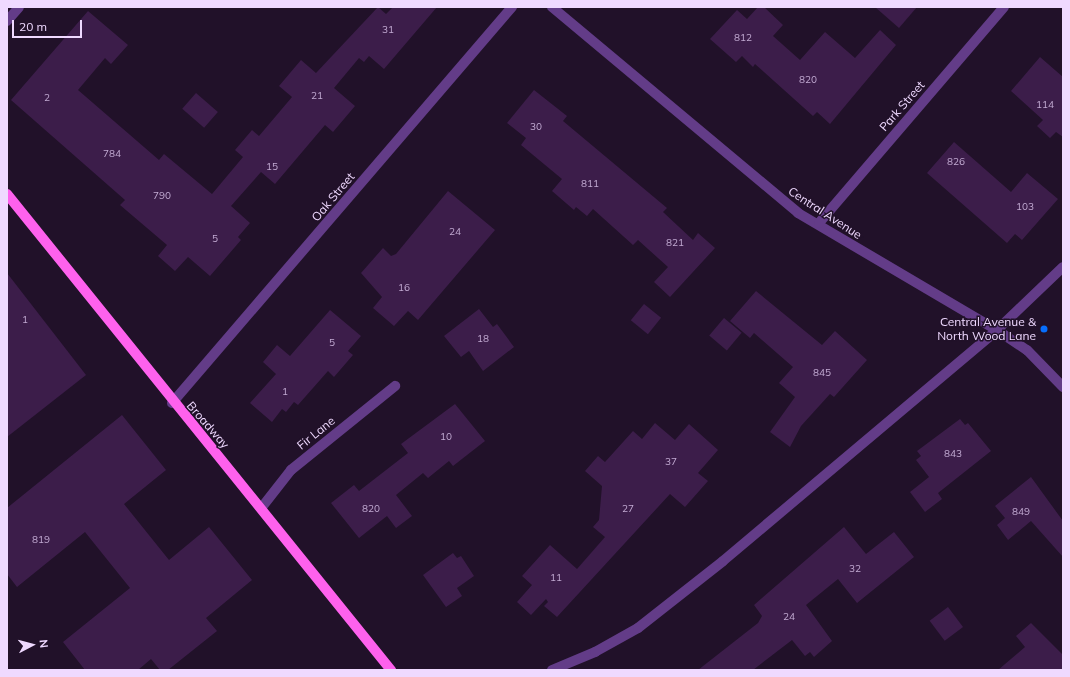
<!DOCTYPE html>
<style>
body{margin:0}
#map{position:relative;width:1070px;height:677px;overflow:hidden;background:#211129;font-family:Mulish,sans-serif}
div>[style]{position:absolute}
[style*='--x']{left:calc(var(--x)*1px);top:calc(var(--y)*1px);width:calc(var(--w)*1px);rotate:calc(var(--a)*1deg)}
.building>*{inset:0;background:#3c1d4a;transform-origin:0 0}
.minor>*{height:10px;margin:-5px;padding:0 5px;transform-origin:5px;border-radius:5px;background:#633c88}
.major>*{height:10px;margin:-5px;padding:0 5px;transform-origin:5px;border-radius:5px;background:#fe61ed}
.dots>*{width:11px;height:11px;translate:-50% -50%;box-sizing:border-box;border:2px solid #211129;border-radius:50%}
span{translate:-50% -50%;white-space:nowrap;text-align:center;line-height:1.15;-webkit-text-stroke:3px #211129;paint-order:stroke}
.number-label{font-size:10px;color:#c2aad2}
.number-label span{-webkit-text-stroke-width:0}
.street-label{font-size:12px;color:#efd9ff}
.poi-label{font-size:12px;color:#efd9ff}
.right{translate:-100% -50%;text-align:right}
.frame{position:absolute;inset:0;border:8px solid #efd9ff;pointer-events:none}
.north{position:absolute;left:12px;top:625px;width:40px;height:40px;-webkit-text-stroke:3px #211129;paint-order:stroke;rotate:84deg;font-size:11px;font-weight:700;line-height:16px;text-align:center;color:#efd9ff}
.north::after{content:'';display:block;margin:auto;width:14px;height:18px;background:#efd9ff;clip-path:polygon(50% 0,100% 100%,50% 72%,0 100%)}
.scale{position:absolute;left:12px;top:20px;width:70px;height:18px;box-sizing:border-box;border:2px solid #efd9ff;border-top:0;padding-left:5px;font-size:12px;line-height:14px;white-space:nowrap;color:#efd9ff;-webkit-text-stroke:3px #211129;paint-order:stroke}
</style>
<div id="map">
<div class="building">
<i style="clip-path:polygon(378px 7px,386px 14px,393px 7px,437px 7px,384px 69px,369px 56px,364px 62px,359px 58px,334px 88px,355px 106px,333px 132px,325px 125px,275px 184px,261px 172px,231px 206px,250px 223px,238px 237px,241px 240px,210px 276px,188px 257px,175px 271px,158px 256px,167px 245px,120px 205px,125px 200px,11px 100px,88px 11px,128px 45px,111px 64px,105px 58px,78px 90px,159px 160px,164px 154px,212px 194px,243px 157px,235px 150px,252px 130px,259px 136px,292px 97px,279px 86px,301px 60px,316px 73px)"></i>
<i style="clip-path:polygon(758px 7px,764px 7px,783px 25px,773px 36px,800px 60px,825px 32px,855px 58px,880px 30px,896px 45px,830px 124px,817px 112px,813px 116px,755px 64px,753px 67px,742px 56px,736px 62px,710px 39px,737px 10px,747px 19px)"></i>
<i style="clip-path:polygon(875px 7px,917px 7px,899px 28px)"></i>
<i style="clip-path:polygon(1040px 57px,1063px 77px,1063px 137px,1056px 132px,1050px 138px,1037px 126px,1043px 120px,1011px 91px)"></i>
<i style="clip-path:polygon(534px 90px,567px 116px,563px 121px,667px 208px,663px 212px,693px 240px,698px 233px,715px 248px,670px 297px,654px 282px,668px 267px,638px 240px,633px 245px,593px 209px,587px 216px,576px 207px,574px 210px,552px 191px,562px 179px,521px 145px,526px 138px,507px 123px)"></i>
<i style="left:196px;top:93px;width:29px;height:21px;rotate:41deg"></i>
<i style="clip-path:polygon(954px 142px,1011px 192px,1027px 173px,1058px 199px,1022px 240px,1015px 234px,1007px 243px,927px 173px)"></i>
<i style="clip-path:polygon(448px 191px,495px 230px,418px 320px,408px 311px,394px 326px,373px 308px,382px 297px,361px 273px,383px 248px,391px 256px,396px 254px)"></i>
<i style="clip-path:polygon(7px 273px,86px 375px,7px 437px)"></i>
<i style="clip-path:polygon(756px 291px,822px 345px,835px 331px,867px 360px,834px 397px,830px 394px,801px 426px,790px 447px,770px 432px,795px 397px,779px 383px,793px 367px,754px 333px,750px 338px,730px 321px)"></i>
<i style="left:644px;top:304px;width:22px;height:21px;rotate:39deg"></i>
<i style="clip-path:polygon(479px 309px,493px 327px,497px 324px,514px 347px,483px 371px,469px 351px,461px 357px,444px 336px)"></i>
<i style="clip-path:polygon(330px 310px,361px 336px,348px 351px,353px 355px,334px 377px,328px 371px,298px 405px,294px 402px,286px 412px,282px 409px,272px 422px,250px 403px,276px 374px,263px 362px,277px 345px,290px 356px)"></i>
<i style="left:724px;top:318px;width:23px;height:23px;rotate:40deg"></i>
<i style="clip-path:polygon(455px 404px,485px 441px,453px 466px,449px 461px,428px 478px,423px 473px,396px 495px,412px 516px,396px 528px,387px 516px,359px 538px,331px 503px,354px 485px,359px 491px,408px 453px,401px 444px)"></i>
<i style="clip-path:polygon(122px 415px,166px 470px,124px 504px,169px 560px,209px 527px,252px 580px,206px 618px,217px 631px,168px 670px,160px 670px,151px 659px,138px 670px,85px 670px,63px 642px,130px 588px,85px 532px,17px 587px,7px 574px,7px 508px)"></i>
<i style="clip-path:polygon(960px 419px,965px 425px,968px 423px,991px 451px,938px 493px,942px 499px,925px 512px,910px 492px,929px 477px,916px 460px,921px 456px,917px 451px)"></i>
<i style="clip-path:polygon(655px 423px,675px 440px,689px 424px,718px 450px,698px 473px,708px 481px,685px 507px,670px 494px,557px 617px,544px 606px,548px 602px,546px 599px,531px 615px,517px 602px,532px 585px,522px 576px,550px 545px,577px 569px,605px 537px,593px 527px,599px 520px,602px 486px,585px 471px,598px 456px,605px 462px,633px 431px,642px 439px)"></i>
<i style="clip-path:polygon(1031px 477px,1063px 521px,1063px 557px,1031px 521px,1008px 540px,997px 525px,1005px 518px,995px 506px)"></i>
<i style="clip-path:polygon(844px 527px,866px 554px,894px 532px,914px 557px,857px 603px,838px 579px,806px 605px,832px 641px,814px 657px,810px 652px,805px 656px,792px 640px,753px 670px,698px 670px,758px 623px,762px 616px,754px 605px)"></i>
<i style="clip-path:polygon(453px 553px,457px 558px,461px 556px,474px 576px,457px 588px,462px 596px,446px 607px,423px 575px)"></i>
<i style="left:948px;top:607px;width:25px;height:23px;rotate:53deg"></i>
<i style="clip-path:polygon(1031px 623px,1063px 655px,1063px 670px,998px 670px,1025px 647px,1016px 636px)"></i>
</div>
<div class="minor">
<i style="--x:552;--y:7;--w:321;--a:39.9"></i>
<i style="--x:798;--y:213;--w:231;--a:30.5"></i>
<i style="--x:997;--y:330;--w:36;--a:34"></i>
<i style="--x:1027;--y:350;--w:52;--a:45.8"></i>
<i style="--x:7;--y:21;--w:18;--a:-49"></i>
<i style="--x:819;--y:223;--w:284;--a:-49.4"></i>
<i style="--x:172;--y:403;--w:522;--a:-49.35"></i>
<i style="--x:262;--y:507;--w:47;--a:-51.9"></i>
<i style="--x:291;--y:470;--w:134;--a:-38.9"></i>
<i style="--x:552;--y:670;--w:47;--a:-22.7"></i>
<i style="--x:595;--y:652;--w:49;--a:-29.2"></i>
<i style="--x:638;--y:628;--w:108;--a:-38.2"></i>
<i style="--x:723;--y:561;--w:358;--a:-40.1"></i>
<i style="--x:997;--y:330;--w:91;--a:-43.7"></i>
</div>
<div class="major">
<i style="--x:7;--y:194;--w:612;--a:51.11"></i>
</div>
<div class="dots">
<i style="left:1044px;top:329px;background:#076efd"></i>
</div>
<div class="number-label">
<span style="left:388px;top:30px">31</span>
<span style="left:743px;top:38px">812</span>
<span style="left:808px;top:80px">820</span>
<span style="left:317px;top:96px">21</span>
<span style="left:47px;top:98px">2</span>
<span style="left:1045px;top:105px">114</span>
<span style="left:536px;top:127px">30</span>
<span style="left:112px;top:154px">784</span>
<span style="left:956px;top:162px">826</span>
<span style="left:272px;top:167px">15</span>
<span style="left:590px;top:184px">811</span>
<span style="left:162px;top:196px">790</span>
<span style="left:1025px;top:207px">103</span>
<span style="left:455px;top:232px">24</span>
<span style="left:215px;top:239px">5</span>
<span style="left:675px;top:243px">821</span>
<span style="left:404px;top:288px">16</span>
<span style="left:25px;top:320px">1</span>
<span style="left:483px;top:339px">18</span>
<span style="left:332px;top:343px">5</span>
<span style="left:822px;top:373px">845</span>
<span style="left:285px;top:392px">1</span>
<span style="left:446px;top:437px">10</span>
<span style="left:953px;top:454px">843</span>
<span style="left:671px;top:462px">37</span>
<span style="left:371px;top:509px">820</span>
<span style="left:628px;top:509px">27</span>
<span style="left:1021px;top:512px">849</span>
<span style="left:41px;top:540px">819</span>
<span style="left:855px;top:569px">32</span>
<span style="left:556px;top:578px">11</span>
<span style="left:789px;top:617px">24</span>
</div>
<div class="street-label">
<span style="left:902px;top:106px;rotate:-49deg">Park Street</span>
<span style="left:333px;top:197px;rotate:-50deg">Oak Street</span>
<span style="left:825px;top:213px;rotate:33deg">Central Avenue</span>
<span style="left:208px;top:425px;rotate:49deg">Broadway</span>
<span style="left:316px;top:433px;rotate:-39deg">Fir Lane</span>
</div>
<div class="poi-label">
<span class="right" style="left:1036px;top:329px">Central Avenue &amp;<br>North Wood Lane</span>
</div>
<div class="frame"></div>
<div class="north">N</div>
<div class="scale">20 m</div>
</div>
